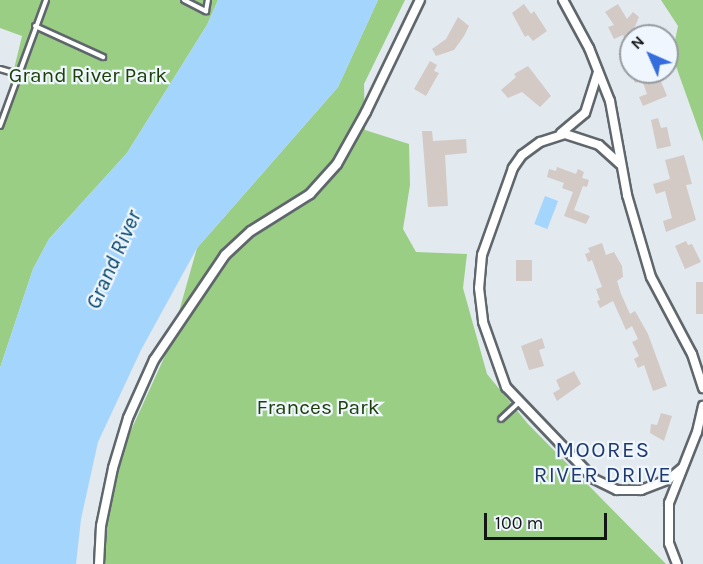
<!DOCTYPE html>
<style>
body{margin:0}
#map{position:relative;width:703px;height:564px;overflow:hidden;background:#e2e9ef;font-family:Karla,sans-serif}
div>[style]{position:absolute}
[style*='--x']{left:calc(var(--x)*1px);top:calc(var(--y)*1px);width:calc(var(--w)*1px);rotate:calc(var(--a)*1deg)}
.green>*{inset:0;background:#9ace84}
.water>*{inset:0;background:#a4d5fd;transform-origin:0 0}
.building>*{inset:0;background:#d3cac6;transform-origin:0 0}
.roads{filter:drop-shadow(2px 0 #60676c) drop-shadow(-2px 0 #60676c) drop-shadow(0 2px #60676c) drop-shadow(0 -2px #60676c)}
.lane>*{height:4px;margin:-2px;padding:0 2px;transform-origin:2px;border-radius:2px;background:#fff}
.street>*{height:8px;margin:-4px;padding:0 4px;transform-origin:4px;border-radius:4px;background:#fff}
span{translate:-50% -50%;white-space:nowrap;text-align:center;line-height:1.15;-webkit-text-stroke:4.5px #eff6fd;paint-order:stroke}
.park-label{font-size:21px;color:#1c4007}
.water-label{font-size:22px;color:#00456e;font-style:italic}
.neighbourhood-label{font-size:22px;color:#1d396f;letter-spacing:1.5px}
.north{position:absolute;left:619px;top:24px;width:60px;height:60px;box-sizing:border-box;background:#eff6fd;border:2px solid #979ca1;border-radius:50%;rotate:315deg;font-size:16px;font-weight:700;line-height:24px;text-align:center;color:#131517}
.north::after{content:'';display:block;margin:auto;width:21px;height:27px;background:#366ddc;clip-path:polygon(50% 0,100% 100%,50% 72%,0 100%)}
.scale{position:absolute;left:484px;top:513px;width:123px;height:27px;box-sizing:border-box;border:3px solid #131517;border-top:0;padding-left:8px;font-size:18px;line-height:21px;white-space:nowrap;color:#131517;-webkit-text-stroke:4px #eff6fd;paint-order:stroke}
</style>
<div id="map">
<div class="green">
<i style="clip-path:polygon(0 0,218px 0,207px 25px,127px 153px,49px 239px,33px 269px,0 368px,0 127px,22px 36px,0 28px)"></i>
<i style="clip-path:polygon(378px 0,405px 0,364px 84px,365px 130px,409px 144px,410px 185px,403px 229px,416px 252px,467px 254px,463px 288px,487px 374px,528px 424px,666px 564px,105px 564px,104px 526px,127px 439px,169px 347px,197px 248px,338px 87px)"></i>
<i style="clip-path:polygon(661px 0,703px 0,703px 142px,672px 55px,678px 26px)"></i>
</div>
<div class="water">
<i style="clip-path:polygon(218px 0,378px 0,338px 87px,197px 248px,141px 350px,98px 442px,81px 519px,76px 564px,0 564px,0 368px,33px 269px,49px 239px,127px 153px,207px 25px)"></i>
<i style="left:545px;top:196px;width:14px;height:30px;rotate:21deg"></i>
</div>
<div class="building">
<i style="clip-path:polygon(524px 4px,531px 14px,534px 11px,547px 31px,533px 41px,528px 35px,525px 37px,512px 13px)"></i>
<i style="clip-path:polygon(618px 4px,627px 19px,633px 12px,639px 17px,631px 36px,631px 51px,623px 35px,614px 39px,608px 27px,614px 25px,605px 12px)"></i>
<i style="clip-path:polygon(458px 17px,469px 26px,464px 36px,454px 50px,436px 56px,432px 49px,446px 39px)"></i>
<i style="clip-path:polygon(430px 61px,437px 65px,434px 71px,439px 73px,426px 96px,414px 89px)"></i>
<i style="clip-path:polygon(528px 66px,551px 96px,540px 107px,522px 92px,508px 98px,501px 90px,516px 77px,514px 74px)"></i>
<i style="clip-path:polygon(642px 72px,657px 72px,667px 96px,643px 106px,639px 97px,647px 94px,642px 80px,635px 83px,632px 76px)"></i>
<i style="clip-path:polygon(658px 118px,661px 128px,667px 127px,671px 146px,657px 149px,651px 120px)"></i>
<i style="clip-path:polygon(422px 131px,432px 131px,433px 141px,466px 139px,467px 153px,445px 155px,448px 206px,428px 207px)"></i>
<i style="clip-path:polygon(684px 155px,692px 184px,686px 185px,696px 220px,666px 232px,663px 221px,672px 218px,665px 191px,656px 194px,653px 184px,670px 179px,665px 160px)"></i>
<i style="clip-path:polygon(557px 167px,576px 174px,578px 169px,584px 172px,582px 178px,589px 180px,587px 187px,583px 186px,574px 210px,590px 216px,586px 224px,564px 216px,573px 192px,562px 188px,564px 183px,547px 177px,549px 169px,556px 171px)"></i>
<i style="clip-path:polygon(686px 241px,688px 245px,692px 244px,701px 262px,685px 269px,675px 246px)"></i>
<i style="clip-path:polygon(602px 243px,606px 255px,614px 252px,622px 266px,623px 277px,617px 281px,621px 294px,630px 314px,635px 311px,648px 334px,667px 386px,653px 391px,644px 365px,638px 368px,634px 359px,639px 356px,632px 342px,638px 339px,632px 326px,626px 330px,613px 301px,600px 308px,597px 301px,600px 300px,596px 289px,602px 287px,592px 260px,588px 262px,585px 254px,590px 252px,588px 248px)"></i>
<i style="left:516px;top:260px;width:16px;height:21px"></i>
<i style="left:696px;top:282px;width:7px;height:32px"></i>
<i style="clip-path:polygon(542px 338px,545px 348px,539px 350px,544px 366px,529px 370px,521px 346px)"></i>
<i style="clip-path:polygon(574px 371px,581px 384px,557px 401px,553px 393px,560px 389px,556px 380px)"></i>
<i style="clip-path:polygon(661px 413px,672px 416px,664px 441px,650px 433px,651px 424px,657px 425px)"></i>
</div>
<div class="roads">
<div class="lane">
<i style="--x:184;--y:0;--w:25;--a:27"></i>
<i style="--x:206;--y:11;--w:11;--a:-80"></i>
<i style="--x:35;--y:26;--w:75;--a:24.5"></i>
<i style="--x:0;--y:69;--w:18;--a:16"></i>
<i style="--x:0;--y:126;--w:134;--a:-69.9"></i>
<i style="--x:501;--y:419;--w:23;--a:-43"></i>
</div>
<div class="street">
<i style="--x:563;--y:0;--w:55;--a:61.6"></i>
<i style="--x:589;--y:48;--w:57;--a:68.4"></i>
<i style="--x:610;--y:101;--w:96;--a:79.7"></i>
<i style="--x:627;--y:195;--w:85;--a:73.7"></i>
<i style="--x:651;--y:277;--w:87;--a:62"></i>
<i style="--x:692;--y:354;--w:36;--a:72"></i>
<i style="--x:561;--y:133;--w:31;--a:-40"></i>
<i style="--x:585;--y:113;--w:43;--a:-72.4"></i>
<i style="--x:620;--y:164;--w:28;--a:-138"></i>
<i style="--x:599;--y:145;--w:36;--a:-162"></i>
<i style="--x:565;--y:134;--w:26;--a:162"></i>
<i style="--x:540;--y:142;--w:22;--a:144"></i>
<i style="--x:522;--y:155;--w:16;--a:125"></i>
<i style="--x:513;--y:168;--w:92;--a:109.6"></i>
<i style="--x:482;--y:255;--w:33;--a:95"></i>
<i style="--x:479;--y:288;--w:34;--a:83"></i>
<i style="--x:483;--y:322;--w:69;--a:70.5"></i>
<i style="--x:506;--y:387;--w:127;--a:46.3"></i>
<i style="--x:594;--y:479;--w:25;--a:26"></i>
<i style="--x:617;--y:490;--w:24;--a:0"></i>
<i style="--x:641;--y:490;--w:30;--a:-21"></i>
<i style="--x:669;--y:479;--w:16;--a:-40"></i>
<i style="--x:99;--y:564;--w:38;--a:-87"></i>
<i style="--x:101;--y:526;--w:59;--a:-78.3"></i>
<i style="--x:113;--y:468;--w:52;--a:-73.3"></i>
<i style="--x:128;--y:418;--w:64;--a:-65.9"></i>
<i style="--x:154;--y:360;--w:127;--a:-55.9"></i>
<i style="--x:225;--y:255;--w:35;--a:-43"></i>
<i style="--x:251;--y:231;--w:70;--a:-32.1"></i>
<i style="--x:310;--y:194;--w:40;--a:-48"></i>
<i style="--x:337;--y:164;--w:60;--a:-60.9"></i>
<i style="--x:366;--y:112;--w:124;--a:-64.3"></i>
<i style="--x:677;--y:564;--w:22;--a:-111"></i>
<i style="--x:669;--y:543;--w:40;--a:-90"></i>
<i style="--x:669;--y:503;--w:76;--a:-68.5"></i>
<i style="--x:697;--y:432;--w:27;--a:-77"></i>
</div>
</div>
<div class="park-label">
<span style="left:88px;top:75px">Grand River Park</span>
<span style="left:318px;top:407px">Frances Park</span>
</div>
<div class="water-label">
<span style="left:114px;top:260px;rotate:-66deg">Grand River</span>
</div>
<div class="neighbourhood-label">
<span style="left:603px;top:463px">MOORES<br>RIVER DRIVE</span>
</div>
<div class="north">N</div>
<div class="scale">100 m</div>
</div>
